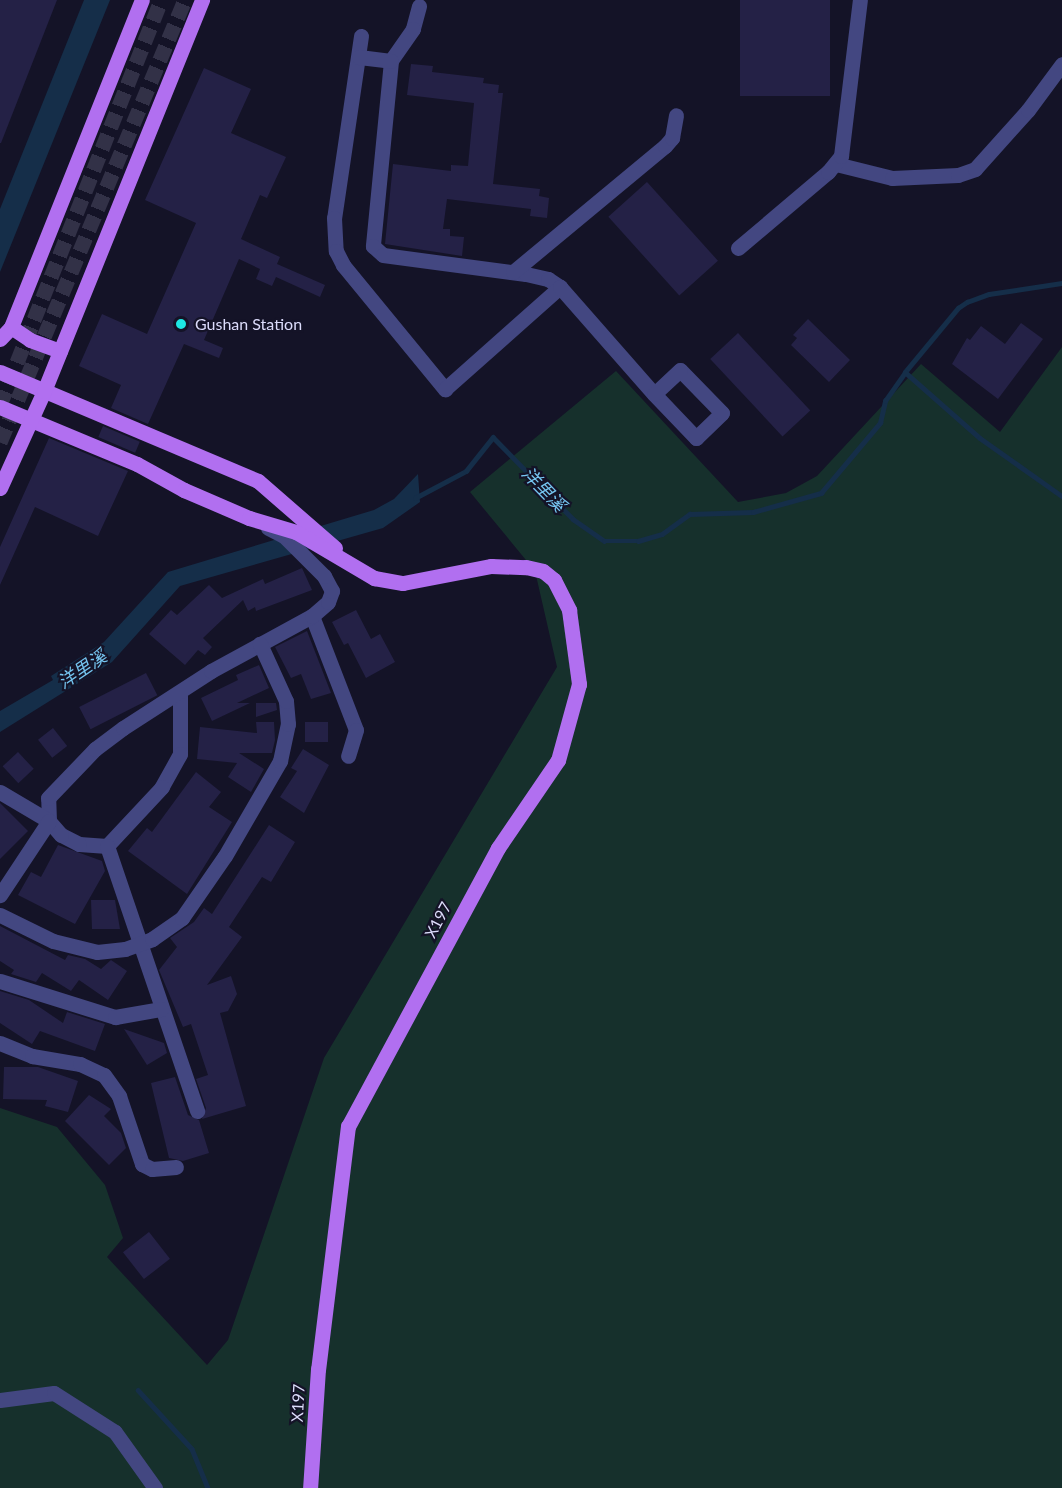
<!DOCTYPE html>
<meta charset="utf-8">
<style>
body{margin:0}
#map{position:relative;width:1062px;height:1488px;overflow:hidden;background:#141327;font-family:Lato,"Noto Sans SC",sans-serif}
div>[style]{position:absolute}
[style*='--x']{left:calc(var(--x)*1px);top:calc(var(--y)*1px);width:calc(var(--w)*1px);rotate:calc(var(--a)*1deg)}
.green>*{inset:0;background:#16302c}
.water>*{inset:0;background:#152e49}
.stream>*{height:4.5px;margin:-2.25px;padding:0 2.25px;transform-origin:2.25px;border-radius:2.25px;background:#152e49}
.building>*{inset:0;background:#242146;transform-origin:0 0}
.major-tunnel>*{height:15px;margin-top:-7.5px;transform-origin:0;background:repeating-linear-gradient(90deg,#323147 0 15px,transparent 0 23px)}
.minor>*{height:15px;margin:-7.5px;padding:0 7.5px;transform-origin:7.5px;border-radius:7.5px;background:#434781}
.major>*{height:15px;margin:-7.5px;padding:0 7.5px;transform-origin:7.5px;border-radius:7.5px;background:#b16ff0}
.dots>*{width:16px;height:16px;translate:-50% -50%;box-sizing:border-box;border:3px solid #141327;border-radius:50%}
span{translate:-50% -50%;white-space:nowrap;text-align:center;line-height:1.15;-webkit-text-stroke:4.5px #141327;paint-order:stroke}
.poi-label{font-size:16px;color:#dcdcfb}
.left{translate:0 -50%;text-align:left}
.street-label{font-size:16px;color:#dcdcfb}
.water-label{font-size:18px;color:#75c5f0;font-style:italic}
</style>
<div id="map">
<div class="green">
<i style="clip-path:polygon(1062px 347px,1062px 1488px,0 1488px,0 1108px,57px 1127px,105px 1185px,123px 1238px,107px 1257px,207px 1365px,228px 1340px,324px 1058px,557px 667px,535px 571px,470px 492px,616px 371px,738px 502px,786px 493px,817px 476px,921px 364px,1000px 432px)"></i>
</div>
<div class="water">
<i style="clip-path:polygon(84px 0,110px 0,0 272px,0 209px)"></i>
<i style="clip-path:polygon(418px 474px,420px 502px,383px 528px,180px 586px,112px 662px,0 732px,0 711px,53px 680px,51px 676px,104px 642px,168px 572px,374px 510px,394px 499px)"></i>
</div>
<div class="stream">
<i style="--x:905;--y:372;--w:83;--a:-50.4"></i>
<i style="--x:958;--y:308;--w:11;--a:-34"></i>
<i style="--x:967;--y:302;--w:23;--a:-20"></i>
<i style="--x:989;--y:294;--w:74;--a:-8.6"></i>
<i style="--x:415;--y:498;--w:58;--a:-27.9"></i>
<i style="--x:466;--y:471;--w:43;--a:-51.5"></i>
<i style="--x:493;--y:437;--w:115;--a:45.7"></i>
<i style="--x:573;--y:519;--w:38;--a:35"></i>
<i style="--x:604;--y:541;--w:34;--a:0"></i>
<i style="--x:638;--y:541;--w:25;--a:-16"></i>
<i style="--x:662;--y:534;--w:34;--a:-36"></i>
<i style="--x:690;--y:514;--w:63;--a:-1.8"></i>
<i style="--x:753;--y:512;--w:71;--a:-15.6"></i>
<i style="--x:821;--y:493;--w:92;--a:-49.9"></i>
<i style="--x:880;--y:423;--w:23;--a:-77"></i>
<i style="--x:885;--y:401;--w:35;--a:-55"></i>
<i style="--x:905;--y:372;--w:100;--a:41.3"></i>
<i style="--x:980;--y:438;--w:100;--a:35.3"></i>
<i style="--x:138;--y:1390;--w:80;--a:47.5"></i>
<i style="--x:192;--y:1449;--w:42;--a:67.7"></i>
</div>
<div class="building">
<i style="clip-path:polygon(0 0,57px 0,1px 143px,0 143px)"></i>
<i style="left:740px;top:0;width:90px;height:96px"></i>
<i style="clip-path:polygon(411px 64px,433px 66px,432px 72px,484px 78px,483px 83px,499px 85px,498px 93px,503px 93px,493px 184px,540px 189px,539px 196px,549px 198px,547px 218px,530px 216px,531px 209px,447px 199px,443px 229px,450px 229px,450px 236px,464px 237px,462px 256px,385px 244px,393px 164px,451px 171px,451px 165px,468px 166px,474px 103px,407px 95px)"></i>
<i style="clip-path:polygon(204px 68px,251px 89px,231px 133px,286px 157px,267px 198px,260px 195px,241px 239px,280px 257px,277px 264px,325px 285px,320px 297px,276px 277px,272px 286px,256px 279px,260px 269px,239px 259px,204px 340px,223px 348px,219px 358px,184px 344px,148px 424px,111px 408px,121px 385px,79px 366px,102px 314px,147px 334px,196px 223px,145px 200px)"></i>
<i style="left:647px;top:182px;width:106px;height:52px;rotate:48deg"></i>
<i style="clip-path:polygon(808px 319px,850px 360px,829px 382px,791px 345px,797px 338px,793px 335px)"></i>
<i style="clip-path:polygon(1021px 323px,1043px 339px,998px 399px,952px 364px,967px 338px,970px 340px,981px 326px,1005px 344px)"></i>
<i style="left:738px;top:333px;width:106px;height:38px;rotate:47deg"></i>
<i style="left:103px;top:426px;width:40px;height:12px;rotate:23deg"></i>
<i style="clip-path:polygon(49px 438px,128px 471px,98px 536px,35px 507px,0 585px,0 547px)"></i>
<i style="clip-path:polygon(302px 568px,312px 590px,256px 611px,255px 607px,248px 611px,243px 600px,203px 638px,212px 647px,205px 655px,198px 650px,185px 665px,149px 634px,171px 610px,177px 615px,209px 585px,222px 598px,263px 579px,265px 584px)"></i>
<i style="clip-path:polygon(356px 610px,371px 639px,380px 634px,395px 662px,366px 678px,348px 643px,344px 645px,332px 622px)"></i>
<i style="clip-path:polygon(307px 631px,331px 693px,311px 699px,301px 674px,291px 678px,275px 647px)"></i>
<i style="clip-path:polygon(259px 665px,269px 688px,237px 703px,250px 703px,212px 721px,201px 698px,238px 680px,236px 675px)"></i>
<i style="left:146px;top:673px;width:25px;height:75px;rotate:63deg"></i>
<i style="clip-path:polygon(256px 703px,276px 703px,277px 710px,256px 717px)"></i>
<i style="clip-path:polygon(256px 722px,274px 722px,275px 740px,272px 753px,239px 753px,264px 769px,251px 792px,228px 777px,237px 763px,197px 759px,200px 727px,257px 733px)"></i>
<i style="left:305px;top:722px;width:23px;height:20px"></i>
<i style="left:53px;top:728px;width:23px;height:19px;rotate:52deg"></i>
<i style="clip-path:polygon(303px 749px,329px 765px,304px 813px,280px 797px,297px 771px,291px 768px)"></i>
<i style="left:18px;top:752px;width:23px;height:21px;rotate:47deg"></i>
<i style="clip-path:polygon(196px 772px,221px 792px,209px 807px,232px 822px,187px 894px,128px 851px,147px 828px,152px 832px)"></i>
<i style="clip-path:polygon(0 803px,28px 831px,0 859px)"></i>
<i style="clip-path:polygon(269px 825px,295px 842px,271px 882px,262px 877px,229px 927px,242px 937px,207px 985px,231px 976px,237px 994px,228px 1011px,220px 1013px,246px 1106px,202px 1119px,206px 1108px,196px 1079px,208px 1075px,191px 1024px,183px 1027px,159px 970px,177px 947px,170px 938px,194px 922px,204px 908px,212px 914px)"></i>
<i style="clip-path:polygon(58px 845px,102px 861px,105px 871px,75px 924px,18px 895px,31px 872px,41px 877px)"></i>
<i style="clip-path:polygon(91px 900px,115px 900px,120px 929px,92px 929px)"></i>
<i style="clip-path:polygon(0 926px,65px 960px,68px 955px,85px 959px,101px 969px,111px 960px,127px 971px,108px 1000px,79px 980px,71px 991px,42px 973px,36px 982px,11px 974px,14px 970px,0 961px)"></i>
<i style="clip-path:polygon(0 991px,29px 1000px,63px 1023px,67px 1012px,105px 1024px,95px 1051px,40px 1031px,32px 1044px,0 1023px)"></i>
<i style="clip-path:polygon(124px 1029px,164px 1043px,167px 1053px,147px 1065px)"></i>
<i style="clip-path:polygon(4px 1067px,38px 1067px,78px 1081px,68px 1112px,45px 1106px,47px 1100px,3px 1099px)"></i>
<i style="clip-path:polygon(175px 1077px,188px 1115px,199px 1120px,209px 1153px,183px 1161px,169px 1158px,151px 1083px)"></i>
<i style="clip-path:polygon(89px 1095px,111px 1109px,104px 1116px,121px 1133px,126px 1148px,109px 1165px,65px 1121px)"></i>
<i style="left:149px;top:1232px;width:34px;height:33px;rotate:52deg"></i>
</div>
<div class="major-tunnel">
<i style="--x:0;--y:405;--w:436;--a:-68.3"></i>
<i style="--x:0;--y:442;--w:479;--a:-67.3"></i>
</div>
<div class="minor">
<i style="--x:419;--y:6;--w:24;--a:105"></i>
<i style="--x:413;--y:29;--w:39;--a:125"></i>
<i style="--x:391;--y:61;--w:186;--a:95.6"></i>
<i style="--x:373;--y:246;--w:13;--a:42"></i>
<i style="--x:383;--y:255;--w:144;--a:7.6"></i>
<i style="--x:526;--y:274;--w:23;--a:13"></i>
<i style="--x:548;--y:279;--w:14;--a:34"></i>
<i style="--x:361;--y:36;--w:184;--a:98.4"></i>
<i style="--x:334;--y:218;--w:33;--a:87"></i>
<i style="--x:336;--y:251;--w:16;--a:63"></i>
<i style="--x:343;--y:265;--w:161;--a:50.6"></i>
<i style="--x:445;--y:389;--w:154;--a:-41.6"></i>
<i style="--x:560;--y:287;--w:142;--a:48.7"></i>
<i style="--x:654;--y:394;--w:61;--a:46.3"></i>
<i style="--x:696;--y:438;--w:36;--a:-44"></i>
<i style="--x:722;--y:413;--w:60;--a:-134.3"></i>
<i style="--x:680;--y:370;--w:35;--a:137"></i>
<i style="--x:359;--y:57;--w:32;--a:7"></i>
<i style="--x:836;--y:164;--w:58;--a:14"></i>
<i style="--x:892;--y:178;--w:66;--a:-2.6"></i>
<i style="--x:958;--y:175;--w:18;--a:-19"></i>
<i style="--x:975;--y:169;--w:79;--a:-48.1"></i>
<i style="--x:1028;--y:110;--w:57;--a:-53.5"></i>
<i style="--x:738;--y:248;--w:118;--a:-40.2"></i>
<i style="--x:828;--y:172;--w:21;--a:-51"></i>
<i style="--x:841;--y:156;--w:157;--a:-83.1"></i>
<i style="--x:513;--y:272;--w:197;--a:-39.7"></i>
<i style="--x:665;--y:146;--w:11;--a:-49"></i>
<i style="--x:672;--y:138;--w:23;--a:-80"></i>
<i style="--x:312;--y:616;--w:122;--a:68.9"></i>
<i style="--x:356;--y:730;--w:27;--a:107"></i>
<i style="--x:180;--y:692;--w:62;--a:90"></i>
<i style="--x:180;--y:754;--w:38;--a:119"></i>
<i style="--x:162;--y:787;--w:81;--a:133"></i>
<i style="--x:107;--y:846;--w:28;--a:-176"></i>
<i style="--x:79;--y:844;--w:20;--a:-153"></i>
<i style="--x:61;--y:835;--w:18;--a:-131"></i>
<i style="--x:49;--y:821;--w:23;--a:-92"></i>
<i style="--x:48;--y:798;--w:68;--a:-46.2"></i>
<i style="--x:95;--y:749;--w:35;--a:-37"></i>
<i style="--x:123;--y:728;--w:105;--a:-32.9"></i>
<i style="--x:211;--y:671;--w:115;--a:-28.6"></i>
<i style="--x:312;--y:616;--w:21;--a:-41"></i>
<i style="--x:328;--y:602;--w:12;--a:-70"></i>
<i style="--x:332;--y:591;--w:17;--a:-118"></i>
<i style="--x:324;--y:576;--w:57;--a:-135"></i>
<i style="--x:284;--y:536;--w:18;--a:-153"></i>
<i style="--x:0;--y:792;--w:57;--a:30.6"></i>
<i style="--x:49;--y:821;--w:89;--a:123.5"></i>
<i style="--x:107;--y:846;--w:280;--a:71.2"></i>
<i style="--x:0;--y:915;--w:59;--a:26.1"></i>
<i style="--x:53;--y:941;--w:45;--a:14"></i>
<i style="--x:97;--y:952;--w:28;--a:-6"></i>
<i style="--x:125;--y:949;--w:29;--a:-20"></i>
<i style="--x:152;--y:939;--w:37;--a:-35"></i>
<i style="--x:182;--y:918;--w:75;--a:-55.3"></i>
<i style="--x:225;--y:856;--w:110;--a:-59.9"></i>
<i style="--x:280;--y:761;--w:38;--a:-78"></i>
<i style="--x:288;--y:724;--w:23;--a:-95"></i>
<i style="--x:286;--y:701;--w:63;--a:-114.5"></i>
<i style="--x:0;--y:981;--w:121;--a:17.4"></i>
<i style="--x:115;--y:1017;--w:47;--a:-9.9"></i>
<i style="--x:0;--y:1043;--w:35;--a:22"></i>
<i style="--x:32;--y:1056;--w:49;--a:9.5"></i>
<i style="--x:80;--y:1064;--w:26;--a:25"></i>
<i style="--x:104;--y:1075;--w:26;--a:54"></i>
<i style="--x:119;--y:1096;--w:72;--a:71.3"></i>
<i style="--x:142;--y:1164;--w:11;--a:27"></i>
<i style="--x:152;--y:1169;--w:24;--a:-5"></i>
<i style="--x:0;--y:1400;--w:54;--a:-7.4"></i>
<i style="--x:54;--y:1393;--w:72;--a:32.6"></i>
<i style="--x:115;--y:1432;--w:69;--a:54.5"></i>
</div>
<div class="major">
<i style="--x:11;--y:327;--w:23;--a:34"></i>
<i style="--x:30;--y:340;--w:32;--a:20"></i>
<i style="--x:0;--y:339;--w:16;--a:-47"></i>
<i style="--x:11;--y:327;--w:352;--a:-68.2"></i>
<i style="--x:0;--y:372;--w:280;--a:22.9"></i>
<i style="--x:258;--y:481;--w:102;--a:41"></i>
<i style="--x:0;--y:407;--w:148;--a:22.6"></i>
<i style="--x:137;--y:464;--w:54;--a:29"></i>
<i style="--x:184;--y:490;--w:71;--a:23.3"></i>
<i style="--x:249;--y:518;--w:49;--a:16.6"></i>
<i style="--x:296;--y:532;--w:91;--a:30.5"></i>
<i style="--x:374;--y:578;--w:29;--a:10"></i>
<i style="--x:403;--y:583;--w:90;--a:-10.9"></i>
<i style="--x:491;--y:566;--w:35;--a:2"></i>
<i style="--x:526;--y:567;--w:17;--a:13"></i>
<i style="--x:543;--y:571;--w:14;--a:39"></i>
<i style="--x:554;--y:580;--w:34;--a:63"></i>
<i style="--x:569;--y:610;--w:75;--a:82.3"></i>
<i style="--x:579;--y:684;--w:79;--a:105.4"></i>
<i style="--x:558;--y:760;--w:107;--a:124.3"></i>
<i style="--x:498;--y:848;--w:316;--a:118.3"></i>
<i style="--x:348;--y:1126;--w:245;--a:97"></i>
<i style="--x:318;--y:1369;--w:119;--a:93.8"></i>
<i style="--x:0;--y:488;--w:107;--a:-65.6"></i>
<i style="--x:44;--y:391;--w:422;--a:-68"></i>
</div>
<div class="dots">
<i style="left:181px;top:324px;background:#1de7e4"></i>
</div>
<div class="poi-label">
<span class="left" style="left:195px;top:324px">Gushan Station</span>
</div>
<div class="street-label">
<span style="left:438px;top:920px;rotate:-62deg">X197</span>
<span style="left:298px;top:1403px;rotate:-87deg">X197</span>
</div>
<div class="water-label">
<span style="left:544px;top:489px;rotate:46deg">洋里溪</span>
<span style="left:82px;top:669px;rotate:-34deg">洋里溪</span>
</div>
</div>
